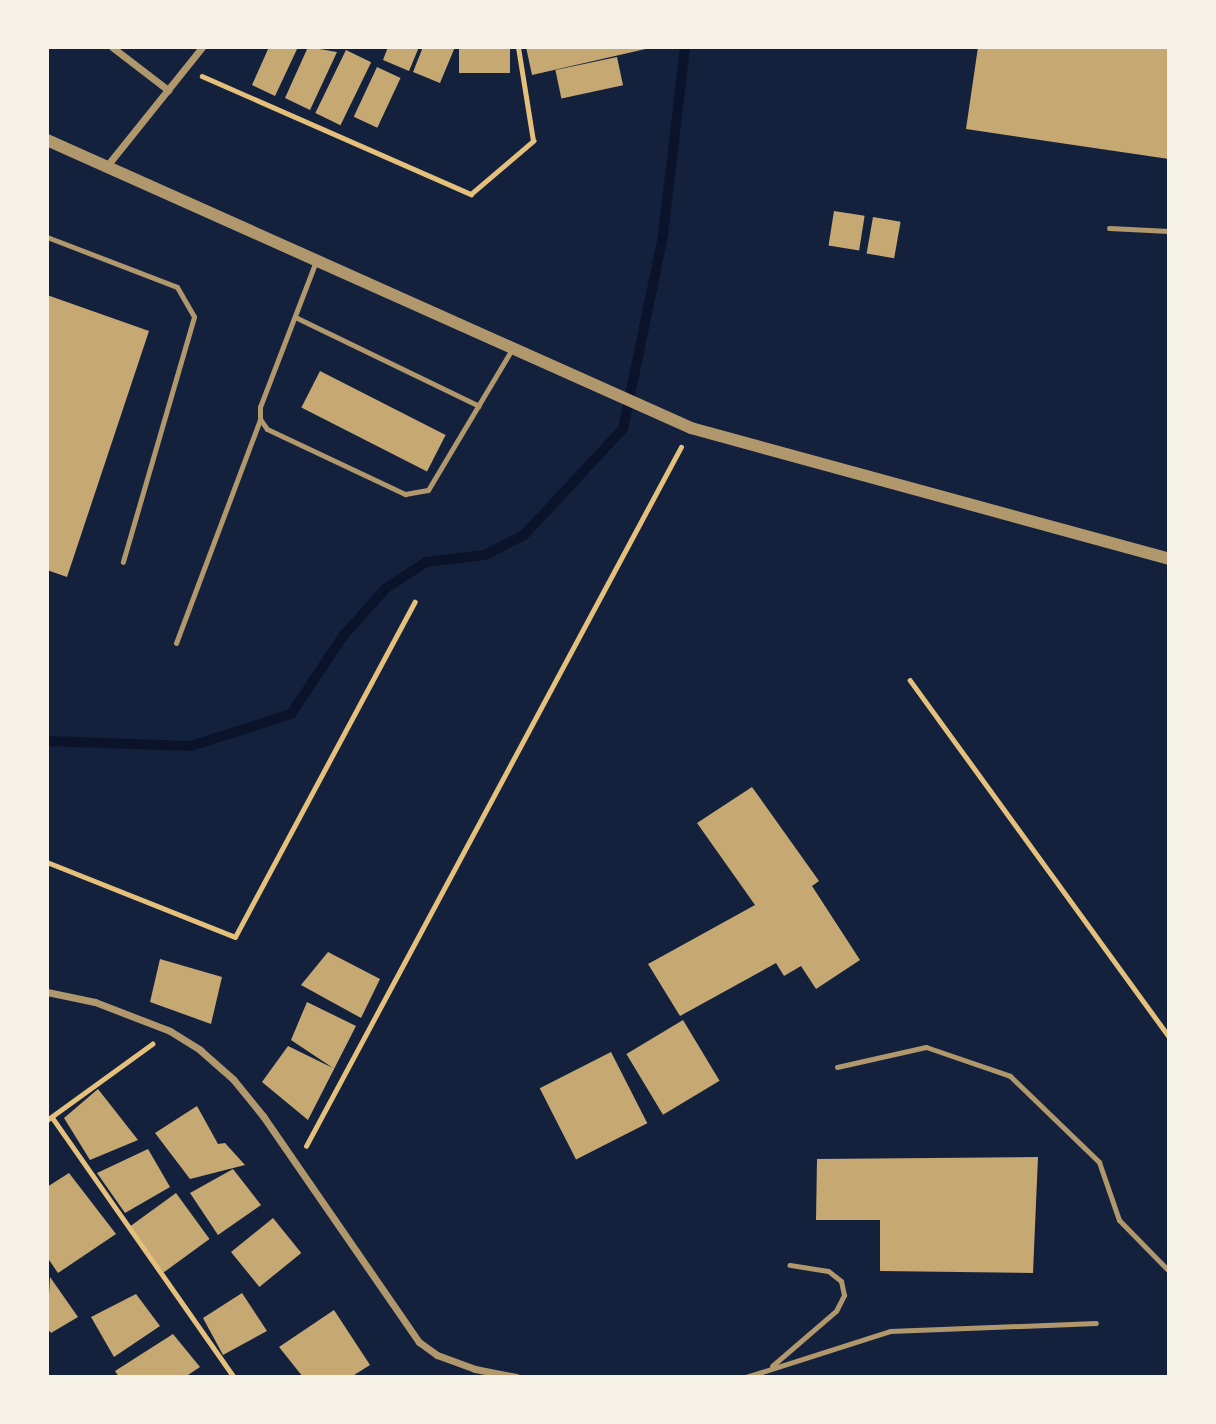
<!DOCTYPE html>
<style>
body{margin:0}
#map{position:relative;width:1216px;height:1424px;overflow:hidden;background:#14213d;font-family:"Fira Sans",sans-serif}
div>[style]{position:absolute}
[style*='--x']{left:calc(var(--x)*1px);top:calc(var(--y)*1px);width:calc(var(--w)*1px);rotate:calc(var(--a)*1deg)}
.stream>*{height:10px;margin:-5px;padding:0 5px;transform-origin:5px;border-radius:5px;background:#0b132b}
.building>*{inset:0;background:#c6a872;transform-origin:0 0}
.path>*{height:4.5px;margin:-2.25px;padding:0 2.25px;transform-origin:2.25px;border-radius:2.25px;background:#e5c07b}
.service>*{height:5px;margin:-2.5px;padding:0 2.5px;transform-origin:2.5px;border-radius:2.5px;background:#b1986c}
.minor>*{height:7px;margin:-3.5px;padding:0 3.5px;transform-origin:3.5px;border-radius:3.5px;background:#b1986c}
.tertiary>*{height:12px;margin:-6px;padding:0 6px;transform-origin:6px;border-radius:6px;background:#b1986c}
span{translate:-50% -50%;white-space:nowrap;text-align:center;line-height:1.15;-webkit-text-stroke:6px #f6f1e7;paint-order:stroke}
.frame{position:absolute;inset:0;border:49px solid #f6f1e7;pointer-events:none}
</style>
<div id="map">
<div class="stream">
<i style="--x:47;--y:741;--w:144;--a:2"></i>
<i style="--x:191;--y:746;--w:105;--a:-17.7"></i>
<i style="--x:291;--y:714;--w:94;--a:-56.3"></i>
<i style="--x:343;--y:636;--w:64;--a:-48.1"></i>
<i style="--x:386;--y:588;--w:48;--a:-33"></i>
<i style="--x:426;--y:562;--w:59;--a:-6.8"></i>
<i style="--x:485;--y:555;--w:44;--a:-27.1"></i>
<i style="--x:524;--y:535;--w:145;--a:-47"></i>
<i style="--x:623;--y:429;--w:198;--a:-78.3"></i>
<i style="--x:663;--y:235;--w:189;--a:-83.3"></i>
</div>
<div class="building">
<i style="clip-path:polygon(269px 47px,298px 47px,275px 96px,252px 85px)"></i>
<i style="clip-path:polygon(308px 47px,337px 52px,310px 110px,285px 98px)"></i>
<i style="clip-path:polygon(388px 47px,419px 47px,409px 71px,383px 60px)"></i>
<i style="clip-path:polygon(423px 47px,455px 47px,440px 83px,413px 72px)"></i>
<i style="left:459px;top:47px;width:51px;height:26px"></i>
<i style="clip-path:polygon(526px 47px,650px 47px,650px 48px,532px 75px)"></i>
<i style="clip-path:polygon(978px 47px,1169px 47px,1169px 159px,966px 129px)"></i>
<i style="left:346px;top:50px;width:28px;height:70px;rotate:26deg"></i>
<i style="left:617px;top:57px;width:29px;height:63px;rotate:78deg"></i>
<i style="left:377px;top:67px;width:26px;height:55px;rotate:25deg"></i>
<i style="left:834px;top:211px;width:31px;height:35px;rotate:9deg"></i>
<i style="left:873px;top:217px;width:28px;height:37px;rotate:10deg"></i>
<i style="clip-path:polygon(47px 295px,149px 331px,67px 577px,47px 570px)"></i>
<i style="left:320px;top:371px;width:141px;height:41px;rotate:27deg"></i>
<i style="clip-path:polygon(752px 787px,819px 881px,812px 886px,860px 960px,816px 989px,801px 966px,784px 976px,776px 963px,680px 1016px,648px 964px,755px 905px,697px 823px)"></i>
<i style="clip-path:polygon(328px 952px,380px 979px,361px 1018px,301px 985px)"></i>
<i style="clip-path:polygon(160px 959px,222px 977px,211px 1024px,150px 1002px)"></i>
<i style="clip-path:polygon(307px 1002px,356px 1026px,308px 1120px,262px 1082px,288px 1046px,333px 1068px,291px 1040px)"></i>
<i style="left:683px;top:1020px;width:71px;height:66px;rotate:59deg"></i>
<i style="left:611px;top:1052px;width:80px;height:80px;rotate:63deg"></i>
<i style="clip-path:polygon(98px 1089px,138px 1140px,90px 1160px,64px 1118px)"></i>
<i style="clip-path:polygon(197px 1106px,218px 1144px,225px 1143px,245px 1165px,190px 1179px,155px 1133px)"></i>
<i style="clip-path:polygon(148px 1149px,170px 1187px,125px 1213px,97px 1173px)"></i>
<i style="clip-path:polygon(1038px 1157px,1033px 1273px,880px 1271px,880px 1220px,816px 1220px,817px 1159px)"></i>
<i style="clip-path:polygon(233px 1169px,261px 1205px,218px 1235px,190px 1193px)"></i>
<i style="clip-path:polygon(69px 1173px,116px 1234px,58px 1273px,47px 1257px,47px 1187px)"></i>
<i style="left:176px;top:1193px;width:57px;height:57px;rotate:54deg"></i>
<i style="left:273px;top:1218px;width:45px;height:54px;rotate:51deg"></i>
<i style="clip-path:polygon(50px 1277px,78px 1317px,51px 1333px,47px 1328px)"></i>
<i style="clip-path:polygon(242px 1293px,267px 1331px,223px 1355px,203px 1318px)"></i>
<i style="clip-path:polygon(136px 1294px,160px 1326px,114px 1357px,91px 1317px)"></i>
<i style="clip-path:polygon(334px 1310px,370px 1365px,351px 1377px,303px 1377px,279px 1347px)"></i>
<i style="clip-path:polygon(173px 1334px,200px 1367px,185px 1377px,119px 1377px,115px 1371px)"></i>
</div>
<div class="path">
<i style="--x:202;--y:76;--w:294;--a:23.7"></i>
<i style="--x:471;--y:194;--w:82;--a:-40.5"></i>
<i style="--x:533;--y:141;--w:95;--a:-99.1"></i>
<i style="--x:910;--y:680;--w:440;--a:54"></i>
<i style="--x:47;--y:862;--w:202;--a:21.7"></i>
<i style="--x:235;--y:937;--w:380;--a:-61.8"></i>
<i style="--x:52;--y:1117;--w:317;--a:55"></i>
<i style="--x:47;--y:1120;--w:130;--a:-35.9"></i>
<i style="--x:306;--y:1146;--w:793;--a:-61.79"></i>
</div>
<div class="service">
<i style="--x:1109;--y:228;--w:60;--a:2.9"></i>
<i style="--x:47;--y:237;--w:139;--a:21"></i>
<i style="--x:177;--y:287;--w:34;--a:60"></i>
<i style="--x:194;--y:317;--w:255;--a:106.2"></i>
<i style="--x:316;--y:261;--w:156;--a:111"></i>
<i style="--x:260;--y:407;--w:12;--a:90"></i>
<i style="--x:260;--y:419;--w:12;--a:55"></i>
<i style="--x:267;--y:429;--w:153;--a:25.2"></i>
<i style="--x:405;--y:494;--w:23;--a:-10"></i>
<i style="--x:428;--y:490;--w:164;--a:-59.2"></i>
<i style="--x:295;--y:317;--w:204;--a:25.8"></i>
<i style="--x:176;--y:643;--w:239;--a:-69.4"></i>
<i style="--x:837;--y:1067;--w:91;--a:-12.7"></i>
<i style="--x:926;--y:1047;--w:89;--a:19"></i>
<i style="--x:1010;--y:1076;--w:124;--a:44"></i>
<i style="--x:1099;--y:1162;--w:61;--a:71"></i>
<i style="--x:1119;--y:1220;--w:71;--a:45.6"></i>
<i style="--x:772;--y:1366;--w:84;--a:-40.7"></i>
<i style="--x:836;--y:1311;--w:18;--a:-63"></i>
<i style="--x:844;--y:1295;--w:14;--a:-102"></i>
<i style="--x:841;--y:1281;--w:16;--a:-142"></i>
<i style="--x:828;--y:1271;--w:39;--a:-171"></i>
<i style="--x:746;--y:1377;--w:151;--a:-17.7"></i>
<i style="--x:890;--y:1331;--w:206;--a:-2.2"></i>
</div>
<div class="minor">
<i style="--x:112;--y:47;--w:71;--a:37.5"></i>
<i style="--x:106;--y:167;--w:154;--a:-51.3"></i>
<i style="--x:47;--y:992;--w:49;--a:11.8"></i>
<i style="--x:95;--y:1002;--w:80;--a:21.1"></i>
<i style="--x:170;--y:1031;--w:36;--a:32"></i>
<i style="--x:200;--y:1050;--w:44;--a:41.3"></i>
<i style="--x:233;--y:1079;--w:48;--a:51"></i>
<i style="--x:263;--y:1116;--w:275;--a:55.4"></i>
<i style="--x:419;--y:1342;--w:22;--a:36"></i>
<i style="--x:437;--y:1355;--w:40;--a:20.2"></i>
<i style="--x:475;--y:1369;--w:42;--a:11"></i>
</div>
<div class="tertiary">
<i style="--x:47;--y:140;--w:705;--a:24.09"></i>
<i style="--x:691;--y:428;--w:496;--a:15.3"></i>
</div>
<div class="frame"></div>
</div>
